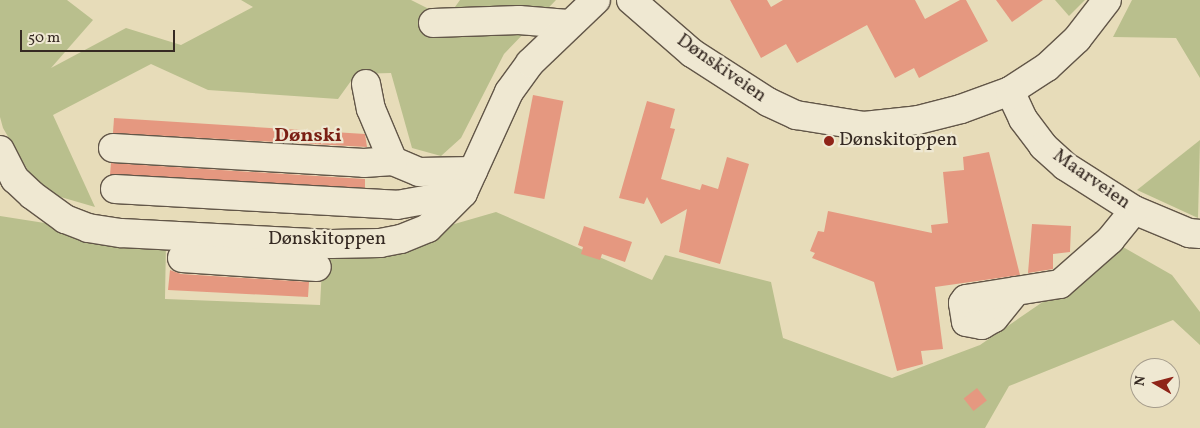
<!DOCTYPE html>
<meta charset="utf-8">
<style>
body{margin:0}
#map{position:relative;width:1200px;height:428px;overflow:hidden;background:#e7dcb9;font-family:Vollkorn,serif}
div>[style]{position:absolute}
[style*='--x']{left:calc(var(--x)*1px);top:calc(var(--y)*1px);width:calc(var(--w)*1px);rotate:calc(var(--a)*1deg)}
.green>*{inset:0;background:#b9bf8d}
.building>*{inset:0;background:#e59880;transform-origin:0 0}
.roads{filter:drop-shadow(1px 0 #625648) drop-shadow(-1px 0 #625648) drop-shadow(0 1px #625648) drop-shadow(0 -1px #625648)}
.minor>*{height:28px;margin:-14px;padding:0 14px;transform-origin:14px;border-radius:14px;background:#efe8d2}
.dots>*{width:14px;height:14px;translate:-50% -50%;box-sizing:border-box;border:2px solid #efe8d2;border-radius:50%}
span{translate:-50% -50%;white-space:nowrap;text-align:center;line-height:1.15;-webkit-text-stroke:4.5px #efe8d2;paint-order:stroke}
.street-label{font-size:19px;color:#362a23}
.poi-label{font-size:19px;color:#362a23}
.left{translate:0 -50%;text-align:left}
.neighbourhood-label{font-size:20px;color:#7a1f14;font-weight:700}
.north{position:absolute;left:1130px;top:358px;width:50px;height:50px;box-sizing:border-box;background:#efe8d2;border:1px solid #a59c8c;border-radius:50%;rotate:278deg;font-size:14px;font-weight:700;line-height:20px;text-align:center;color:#362a23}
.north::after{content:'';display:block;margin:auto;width:18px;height:22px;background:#8f2418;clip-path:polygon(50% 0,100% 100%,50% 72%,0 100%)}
.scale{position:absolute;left:20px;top:30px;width:155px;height:22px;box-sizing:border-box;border:2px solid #362a23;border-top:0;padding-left:6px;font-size:15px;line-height:18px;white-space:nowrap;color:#362a23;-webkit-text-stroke:4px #efe8d2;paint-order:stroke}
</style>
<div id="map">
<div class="green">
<i style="clip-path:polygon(0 0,67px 0,93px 20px,51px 68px,126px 28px,181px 45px,253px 7px,241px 0,411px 0,447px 18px,460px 0,556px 0,504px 54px,461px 138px,441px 156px,412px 148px,391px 73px,356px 74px,338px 99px,208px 90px,151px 64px,53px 115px,95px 207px,40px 191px,3px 128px,0 117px)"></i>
<i style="clip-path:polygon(1055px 0,1085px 0,1069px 16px)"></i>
<i style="clip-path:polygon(1132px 0,1200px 0,1200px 78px,1176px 38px,1113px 37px)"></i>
<i style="clip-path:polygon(1200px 140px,1198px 218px,1137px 190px)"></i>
<i style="clip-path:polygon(496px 212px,652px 280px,665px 255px,771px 282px,783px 338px,892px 378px,980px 345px,1123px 247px,1172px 275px,1200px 312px,1200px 345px,1173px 320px,1009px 386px,985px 428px,0 428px,0 216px,166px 242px,165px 299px,320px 305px,323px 250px,384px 257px,451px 225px)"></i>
</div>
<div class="building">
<i style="clip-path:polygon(730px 0,767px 0,771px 7px,783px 0,915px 0,925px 19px,960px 0,966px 0,988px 41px,919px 78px,914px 68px,895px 78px,867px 25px,797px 63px,786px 44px,761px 58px)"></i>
<i style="clip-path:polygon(996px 0,1043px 0,1012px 22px)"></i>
<i style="left:533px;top:95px;width:31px;height:100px;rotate:11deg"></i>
<i style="clip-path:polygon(647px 101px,675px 109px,670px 128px,675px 129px,661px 179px,700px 190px,702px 184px,718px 189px,727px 157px,749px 164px,720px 264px,679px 252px,687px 209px,661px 224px,647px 197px,644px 204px,619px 198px)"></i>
<i style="clip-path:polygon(114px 118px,365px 134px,367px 147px,113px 133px)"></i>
<i style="clip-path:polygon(989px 152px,1020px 275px,935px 287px,943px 349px,921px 351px,923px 364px,897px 371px,874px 282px,812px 258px,815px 253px,810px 251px,818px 231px,824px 232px,828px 211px,932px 233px,931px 225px,948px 223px,943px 172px,964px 170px,963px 157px)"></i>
<i style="clip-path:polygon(111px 163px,365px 179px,365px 188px,110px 175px)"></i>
<i style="clip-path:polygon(1032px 224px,1071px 226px,1070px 252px,1053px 254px,1053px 269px,1028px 273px)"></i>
<i style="clip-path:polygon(584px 226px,632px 242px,625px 262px,602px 254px,600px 260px,581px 254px,583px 247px,578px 245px)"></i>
<i style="clip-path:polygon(170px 270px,181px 274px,309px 282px,308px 297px,168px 290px)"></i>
<i style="left:977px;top:388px;width:16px;height:17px;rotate:52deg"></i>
</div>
<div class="roads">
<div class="minor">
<i style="--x:631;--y:0;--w:81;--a:41"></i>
<i style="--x:692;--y:53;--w:90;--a:32.8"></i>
<i style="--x:768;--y:102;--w:31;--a:25"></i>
<i style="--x:796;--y:115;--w:69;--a:9.2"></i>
<i style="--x:864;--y:126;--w:54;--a:-6.3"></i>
<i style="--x:918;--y:120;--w:44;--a:-14.3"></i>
<i style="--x:961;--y:109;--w:52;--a:-20.2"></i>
<i style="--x:1010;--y:91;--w:44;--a:-33"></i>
<i style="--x:1047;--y:67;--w:41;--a:-43"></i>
<i style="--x:1077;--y:39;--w:49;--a:-52.4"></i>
<i style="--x:433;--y:23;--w:86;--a:-2"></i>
<i style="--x:519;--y:20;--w:49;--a:4.7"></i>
<i style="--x:366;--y:84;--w:25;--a:79"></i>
<i style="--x:371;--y:109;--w:56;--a:67.1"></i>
<i style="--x:393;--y:161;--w:28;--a:23"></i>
<i style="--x:419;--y:172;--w:54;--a:-1.1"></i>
<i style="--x:1010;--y:91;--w:31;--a:65"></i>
<i style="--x:1023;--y:119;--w:34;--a:53"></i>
<i style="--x:1043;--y:146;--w:30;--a:42"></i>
<i style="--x:1065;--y:166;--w:82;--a:32.5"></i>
<i style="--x:1134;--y:210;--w:60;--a:22.7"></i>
<i style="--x:1189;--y:233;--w:11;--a:5"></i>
<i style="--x:113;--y:148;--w:251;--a:3.4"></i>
<i style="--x:364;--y:163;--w:29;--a:-4"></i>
<i style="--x:0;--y:150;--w:33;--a:63"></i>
<i style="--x:15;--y:179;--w:23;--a:43"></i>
<i style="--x:32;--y:195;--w:41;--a:36"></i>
<i style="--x:65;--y:219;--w:25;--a:21"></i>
<i style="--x:88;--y:228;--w:33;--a:9"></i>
<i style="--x:121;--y:233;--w:210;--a:3"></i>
<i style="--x:331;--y:244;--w:49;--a:-1.2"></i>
<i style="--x:380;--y:243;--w:21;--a:-11"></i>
<i style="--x:401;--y:239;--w:29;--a:-22"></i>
<i style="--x:428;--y:228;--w:49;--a:-45"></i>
<i style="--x:463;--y:193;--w:111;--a:-65.5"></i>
<i style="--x:509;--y:92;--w:36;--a:-54"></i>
<i style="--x:530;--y:63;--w:91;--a:-43.7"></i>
<i style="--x:115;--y:189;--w:282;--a:3.2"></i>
<i style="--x:397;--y:205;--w:67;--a:-10.3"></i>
<i style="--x:182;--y:258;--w:135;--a:3.8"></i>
<i style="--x:1016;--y:291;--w:35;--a:129"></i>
<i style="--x:994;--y:318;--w:14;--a:150"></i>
<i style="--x:982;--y:325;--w:16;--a:-169"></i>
<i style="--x:966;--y:322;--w:19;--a:-99"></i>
<i style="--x:963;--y:303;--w:5;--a:-53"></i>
<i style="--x:966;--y:299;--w:95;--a:-9.1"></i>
<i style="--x:1060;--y:284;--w:67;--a:-41.3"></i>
<i style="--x:1110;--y:240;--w:38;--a:-51"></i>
</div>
</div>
<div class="dots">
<i style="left:829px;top:141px;background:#8f2418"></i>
</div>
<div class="street-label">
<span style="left:721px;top:69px;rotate:35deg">Dønskiveien</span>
<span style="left:1091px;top:180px;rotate:35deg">Maarveien</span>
<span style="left:327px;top:240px">Dønskitoppen</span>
</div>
<div class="poi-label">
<span class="left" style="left:839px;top:141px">Dønskitoppen</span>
</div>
<div class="neighbourhood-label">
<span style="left:308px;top:136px">Dønski</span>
</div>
<div class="north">N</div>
<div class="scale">50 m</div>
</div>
